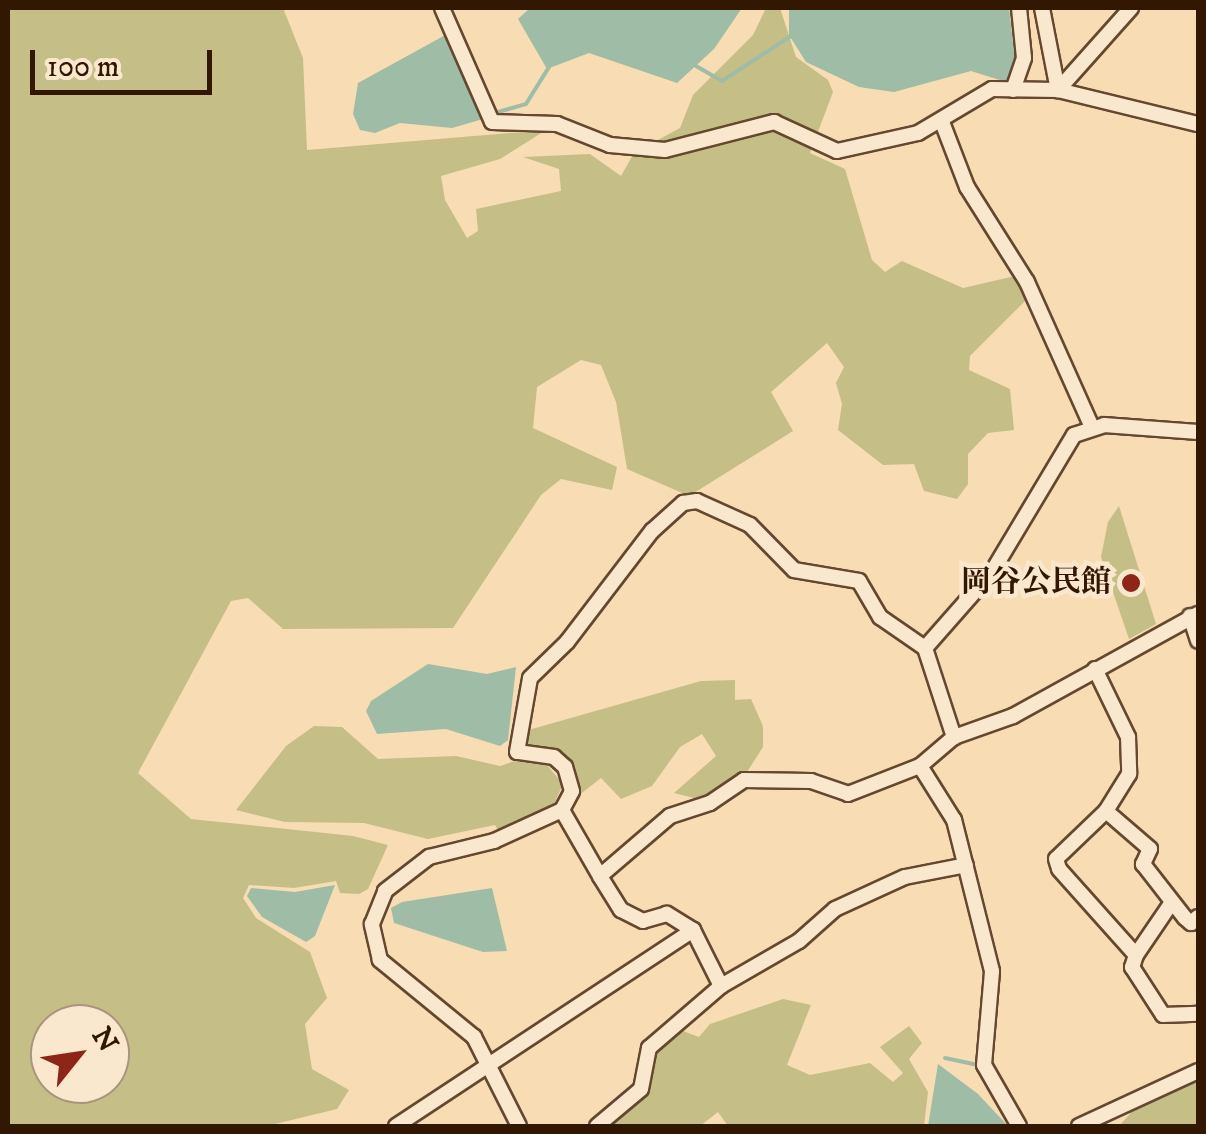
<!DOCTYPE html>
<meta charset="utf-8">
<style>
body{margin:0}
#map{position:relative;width:1206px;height:1134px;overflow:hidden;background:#f8dcb4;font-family:"IM FELL DW Pica","Noto Serif JP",serif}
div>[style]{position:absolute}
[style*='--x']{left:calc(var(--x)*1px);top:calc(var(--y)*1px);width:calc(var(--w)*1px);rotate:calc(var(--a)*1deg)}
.green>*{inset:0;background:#c5be87}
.water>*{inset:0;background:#9fbca7}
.stream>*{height:4px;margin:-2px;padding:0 2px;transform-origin:2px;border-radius:2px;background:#9fbca7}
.roads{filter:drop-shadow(2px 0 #64482f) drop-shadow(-2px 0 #64482f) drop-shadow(0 2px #64482f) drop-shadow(0 -2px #64482f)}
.street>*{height:14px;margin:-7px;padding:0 7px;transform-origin:7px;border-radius:7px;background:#fae8ce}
.dots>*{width:28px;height:28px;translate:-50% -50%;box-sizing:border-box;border:5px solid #fae8ce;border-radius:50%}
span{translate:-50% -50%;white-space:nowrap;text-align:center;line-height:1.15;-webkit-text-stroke:9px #fae8ce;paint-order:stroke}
.poi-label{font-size:30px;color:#321703;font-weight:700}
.right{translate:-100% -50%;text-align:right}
.frame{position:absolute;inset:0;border:10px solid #321703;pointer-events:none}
.north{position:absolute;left:30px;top:1004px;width:100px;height:100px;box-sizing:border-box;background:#fae8ce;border:2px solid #aa947d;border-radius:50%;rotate:60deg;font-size:28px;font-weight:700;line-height:40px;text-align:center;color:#321703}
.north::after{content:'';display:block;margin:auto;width:35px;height:45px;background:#8f2418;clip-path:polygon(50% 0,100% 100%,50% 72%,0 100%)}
.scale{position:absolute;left:30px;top:50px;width:182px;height:45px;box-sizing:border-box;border:5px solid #321703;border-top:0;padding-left:12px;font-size:30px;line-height:35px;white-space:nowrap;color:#321703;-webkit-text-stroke:8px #fae8ce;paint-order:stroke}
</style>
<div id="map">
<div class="green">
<i style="clip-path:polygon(evenodd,8px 8px,283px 8px,303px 58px,307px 150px,546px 130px,500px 159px,441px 176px,445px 200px,467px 238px,478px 231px,476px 209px,561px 191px,559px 169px,523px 157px,590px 154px,621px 176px,634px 153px,680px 128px,693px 95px,753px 35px,766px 8px,780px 8px,796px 57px,828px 80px,833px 92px,810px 153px,845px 169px,872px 260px,885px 272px,902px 261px,963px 288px,1015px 276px,1028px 298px,970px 356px,969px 370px,1010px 389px,1014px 430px,988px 433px,968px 454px,968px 484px,957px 499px,924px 491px,914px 464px,883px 465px,838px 430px,842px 404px,836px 383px,844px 367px,827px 343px,771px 392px,793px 431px,689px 496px,627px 469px,616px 402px,601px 365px,581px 360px,537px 387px,533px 428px,617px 467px,612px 490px,561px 479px,541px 495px,453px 628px,283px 629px,248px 598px,231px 601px,138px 773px,191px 819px,353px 836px,388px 845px,368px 889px,359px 894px,340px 893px,336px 881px,294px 888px,249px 885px,243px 898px,256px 918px,310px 952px,327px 998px,305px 1024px,312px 1069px,349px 1090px,337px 1109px,267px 1126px,8px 1126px,8px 8px,50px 1024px,110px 1024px,110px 1084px,50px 1084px,50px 1024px)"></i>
<i style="clip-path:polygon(1119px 506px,1156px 624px,1129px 639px,1101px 557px,1108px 522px)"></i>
<i style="clip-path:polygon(735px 680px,735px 700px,751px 699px,763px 726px,763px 747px,747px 772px,702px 800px,674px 793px,716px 756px,702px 734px,680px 747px,652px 786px,621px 799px,601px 778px,578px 796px,570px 763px,523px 747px,525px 731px,701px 681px)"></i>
<i style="clip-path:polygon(314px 726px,342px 727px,378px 759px,456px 756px,500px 766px,518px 760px,546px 764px,563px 784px,553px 806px,498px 830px,495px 825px,428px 839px,364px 823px,285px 822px,236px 810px,286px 746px)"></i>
<i style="clip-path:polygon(783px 999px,811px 1005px,787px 1065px,810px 1075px,870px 1063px,893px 1082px,903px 1073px,880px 1047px,909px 1026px,922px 1043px,909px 1059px,928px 1092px,924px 1126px,728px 1126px,718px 1112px,700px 1126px,605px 1126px,645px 1093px,653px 1052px,683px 1031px,699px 1037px,710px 1024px)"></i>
<i style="clip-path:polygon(1198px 1081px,1198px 1126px,1119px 1126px,1138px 1105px)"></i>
</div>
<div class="water">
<i style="clip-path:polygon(530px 8px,742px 8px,714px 49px,677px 83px,589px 53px,547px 69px,518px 19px)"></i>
<i style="clip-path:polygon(789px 8px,1009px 8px,1015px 60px,1006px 82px,971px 71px,894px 92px,859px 87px,806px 62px,789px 35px)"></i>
<i style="clip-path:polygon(449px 33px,483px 119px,452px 128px,400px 123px,375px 133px,360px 130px,353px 114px,358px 83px)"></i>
<i style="clip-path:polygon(428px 664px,487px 674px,516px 667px,508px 740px,500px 746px,446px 729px,377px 734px,366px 711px,371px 701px)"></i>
<i style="clip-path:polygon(335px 885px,315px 936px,306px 942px,262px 917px,247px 896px,251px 888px,295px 892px)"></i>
<i style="clip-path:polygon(492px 888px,507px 951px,483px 952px,394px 923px,391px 908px,402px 902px)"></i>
<i style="clip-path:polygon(938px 1064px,978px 1094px,1008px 1126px,928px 1126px)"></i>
</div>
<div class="stream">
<i style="--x:696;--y:66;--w:30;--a:30"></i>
<i style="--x:722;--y:81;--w:82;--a:-33.1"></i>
<i style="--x:491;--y:114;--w:36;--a:-16"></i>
<i style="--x:526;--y:104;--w:44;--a:-58.1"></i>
<i style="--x:1057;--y:684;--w:159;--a:-28.5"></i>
<i style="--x:945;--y:1058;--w:35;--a:12"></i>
</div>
<div class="roads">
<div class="street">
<i style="--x:442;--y:8;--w:124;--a:66.3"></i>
<i style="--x:492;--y:122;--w:65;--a:1.8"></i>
<i style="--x:557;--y:124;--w:57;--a:21.6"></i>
<i style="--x:610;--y:145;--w:55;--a:5.2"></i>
<i style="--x:665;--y:150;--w:113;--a:-14.4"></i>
<i style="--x:774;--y:122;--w:69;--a:24.7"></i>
<i style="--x:837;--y:151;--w:83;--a:-12.5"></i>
<i style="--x:918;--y:133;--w:86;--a:-30.7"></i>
<i style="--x:992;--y:89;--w:66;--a:0.9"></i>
<i style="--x:1058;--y:90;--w:110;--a:-48.3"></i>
<i style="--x:1042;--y:8;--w:84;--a:79"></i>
<i style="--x:1058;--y:90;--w:144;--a:13.7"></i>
<i style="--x:1013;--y:90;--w:34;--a:-71"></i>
<i style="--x:1024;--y:58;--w:50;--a:-95.7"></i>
<i style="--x:942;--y:122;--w:70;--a:69"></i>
<i style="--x:967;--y:187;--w:112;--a:57.7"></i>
<i style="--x:1027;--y:282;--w:157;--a:65.9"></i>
<i style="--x:1190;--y:616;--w:26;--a:72"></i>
<i style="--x:925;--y:648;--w:101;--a:-48.6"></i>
<i style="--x:992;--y:572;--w:160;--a:-59.1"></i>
<i style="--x:1074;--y:435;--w:32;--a:-18"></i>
<i style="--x:1104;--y:425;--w:94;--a:4.3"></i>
<i style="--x:1095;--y:669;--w:76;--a:64.1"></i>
<i style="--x:1128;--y:737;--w:37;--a:88"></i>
<i style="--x:1129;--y:774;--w:44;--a:121.9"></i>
<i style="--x:1106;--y:811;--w:58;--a:40.8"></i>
<i style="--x:1150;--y:849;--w:17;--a:115"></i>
<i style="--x:1143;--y:864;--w:68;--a:52.1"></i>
<i style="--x:1185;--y:918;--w:8;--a:40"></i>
<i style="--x:1191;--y:923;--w:9;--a:-41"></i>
<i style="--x:562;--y:810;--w:76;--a:60.1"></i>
<i style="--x:1106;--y:811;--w:69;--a:136.2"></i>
<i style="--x:1056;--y:859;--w:10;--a:73"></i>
<i style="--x:1059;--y:869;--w:115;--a:48.2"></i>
<i style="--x:1136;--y:955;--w:13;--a:108"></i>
<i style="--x:1132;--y:967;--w:57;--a:57.1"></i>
<i style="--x:1163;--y:1015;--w:35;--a:-2"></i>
<i style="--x:1136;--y:955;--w:64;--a:-55.8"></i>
<i style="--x:721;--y:986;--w:63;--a:-116.6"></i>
<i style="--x:693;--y:930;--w:31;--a:-148"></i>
<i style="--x:667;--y:914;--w:25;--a:164"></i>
<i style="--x:643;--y:921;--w:25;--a:-153"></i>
<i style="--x:621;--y:910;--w:40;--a:-122"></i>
<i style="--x:600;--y:876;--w:92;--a:-40.6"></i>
<i style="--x:670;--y:816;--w:42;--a:-18"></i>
<i style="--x:710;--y:803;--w:41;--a:-34.1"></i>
<i style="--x:744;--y:780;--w:67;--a:0.9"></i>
<i style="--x:811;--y:781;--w:39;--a:19"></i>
<i style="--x:848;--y:794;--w:77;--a:-21.3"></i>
<i style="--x:396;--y:1126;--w:356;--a:-33.4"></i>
<i style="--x:519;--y:1126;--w:100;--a:-116.8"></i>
<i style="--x:474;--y:1037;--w:122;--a:-140.7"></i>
<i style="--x:380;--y:960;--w:37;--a:-103"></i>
<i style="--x:372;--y:924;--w:35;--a:-68"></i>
<i style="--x:385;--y:891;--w:56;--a:-37.7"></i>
<i style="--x:429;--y:857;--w:67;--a:-13.8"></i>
<i style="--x:494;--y:841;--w:75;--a:-24.5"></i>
<i style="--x:562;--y:810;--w:21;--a:-62"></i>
<i style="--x:572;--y:791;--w:25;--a:-106"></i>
<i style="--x:565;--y:767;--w:15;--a:-138"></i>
<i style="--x:554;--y:757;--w:37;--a:-172"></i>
<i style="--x:517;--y:752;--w:75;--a:-80"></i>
<i style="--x:530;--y:678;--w:52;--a:-44.2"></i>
<i style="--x:567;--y:642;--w:140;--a:-52.6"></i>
<i style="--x:652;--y:531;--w:42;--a:-42.1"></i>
<i style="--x:683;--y:503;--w:14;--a:-8"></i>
<i style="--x:697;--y:501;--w:58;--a:24.4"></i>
<i style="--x:750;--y:525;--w:63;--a:45.6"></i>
<i style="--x:794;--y:570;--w:66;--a:9.6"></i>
<i style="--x:859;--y:581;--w:42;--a:59.7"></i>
<i style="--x:880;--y:617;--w:55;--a:34.6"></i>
<i style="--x:925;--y:648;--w:94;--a:72"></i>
<i style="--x:597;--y:1126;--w:57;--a:-40.1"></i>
<i style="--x:641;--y:1089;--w:42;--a:-79"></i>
<i style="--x:649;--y:1048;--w:95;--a:-40.7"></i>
<i style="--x:721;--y:986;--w:90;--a:-30"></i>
<i style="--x:799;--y:941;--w:48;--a:-41.6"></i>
<i style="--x:835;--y:909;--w:77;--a:-24.6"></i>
<i style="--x:905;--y:877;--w:62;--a:-11.1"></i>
<i style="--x:1019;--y:1126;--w:70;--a:-119.8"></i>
<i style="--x:984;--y:1065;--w:94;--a:-85.1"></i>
<i style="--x:992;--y:971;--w:156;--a:-104.1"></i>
<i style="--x:954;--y:820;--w:64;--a:-122.2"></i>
<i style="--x:920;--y:766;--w:45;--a:-40.5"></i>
<i style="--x:954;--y:737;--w:63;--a:-19.6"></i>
<i style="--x:1013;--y:716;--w:211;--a:-28.9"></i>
<i style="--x:1079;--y:1126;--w:131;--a:-24.8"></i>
</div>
</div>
<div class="dots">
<i style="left:1131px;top:583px;background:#8f2418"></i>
</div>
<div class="poi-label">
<span class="right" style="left:1111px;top:583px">岡谷公民館</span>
</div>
<div class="frame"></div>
<div class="north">N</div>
<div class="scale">100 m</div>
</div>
